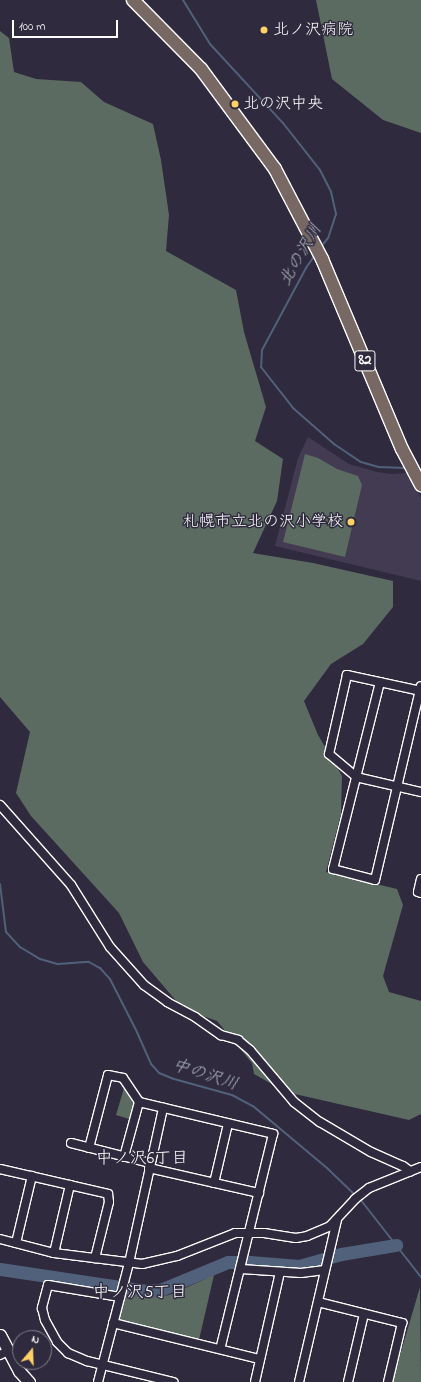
<!DOCTYPE html>
<meta charset="utf-8">
<style>
body{margin:0}
#map{position:relative;width:421px;height:1382px;overflow:hidden;background:#2f2a3d;font-family:"Indie Flower","Klee One",sans-serif}
div>[style]{position:absolute}
[style*='--x']{left:calc(var(--x)*1px);top:calc(var(--y)*1px);width:calc(var(--w)*1px);rotate:calc(var(--a)*1deg)}
.built>*{inset:0;background:#423b51}
.green>*{inset:0;background:#5b6b62}
.stream>*{height:2px;margin:-1px;padding:0 1px;transform-origin:1px;border-radius:1px;background:#51617b}
.river>*{height:13px;margin:-6.5px;padding:0 6.5px;transform-origin:6.5px;border-radius:6.5px;background:#51617b}
.roads{filter:drop-shadow(1px 0 #fff) drop-shadow(-1px 0 #fff) drop-shadow(0 1px #fff) drop-shadow(0 -1px #fff)}
.street>*{height:8px;margin:-4px;padding:0 4px;transform-origin:4px;border-radius:4px;background:#2f2a3d}
.secondary>*{height:11px;margin:-5.5px;padding:0 5.5px;transform-origin:5.5px;border-radius:5.5px;background:#2f2a3d}
.primary>*{height:12px;margin:-6px;padding:0 6px;transform-origin:6px;border-radius:6px;background:#776864}
.dots>*{width:11px;height:11px;translate:-50% -50%;box-sizing:border-box;border:2px solid #2f2a3d;border-radius:50%}
span{translate:-50% -50%;white-space:nowrap;text-align:center;line-height:1.15;-webkit-text-stroke:3px #2f2a3d;paint-order:stroke}
.shield-label span{padding:1px 3px;background:#2f2a3d;border:1px solid;border-radius:3px;-webkit-text-stroke-width:0}
.shield-label{font-size:15px;color:#fff;font-weight:700}
.poi-label{font-size:16px;color:#fff}
.left{translate:0 -50%;text-align:left}
.right{translate:-100% -50%;text-align:right}
.water-label{font-size:17px;color:#b1b8c4;font-style:italic}
.neighbourhood-label{font-size:17px;color:#fff}
.north{position:absolute;left:12px;top:1330px;width:40px;height:40px;box-sizing:border-box;background:#2f2a3d;border:1px solid #827f8b;border-radius:50%;rotate:19deg;font-size:11px;font-weight:700;line-height:16px;text-align:center;color:#fff}
.north::after{content:'';display:block;margin:auto;width:14px;height:18px;background:#ffd166;clip-path:polygon(50% 0,100% 100%,50% 72%,0 100%)}
.scale{position:absolute;left:12px;top:20px;width:106px;height:18px;box-sizing:border-box;border:2px solid #fff;border-top:0;padding-left:5px;font-size:12px;line-height:14px;white-space:nowrap;color:#fff;-webkit-text-stroke:3px #2f2a3d;paint-order:stroke}
</style>
<div id="map">
<div class="built">
<i style="clip-path:polygon(308px 437px,349px 464px,377px 472px,392px 474px,408px 473px,421px 498px,421px 581px,275px 546px,298px 458px)"></i>
</div>
<div class="green">
<i style="clip-path:polygon(316px 0,421px 0,421px 133px,383px 120px,332px 79px)"></i>
<i style="clip-path:polygon(0 31px,9px 38px,14px 72px,36px 79px,81px 82px,104px 102px,153px 124px,161px 160px,169px 215px,166px 251px,236px 290px,244px 332px,266px 407px,255px 441px,283px 459px,277px 501px,253px 553px,313px 563px,393px 581px,393px 607px,363px 644px,331px 664px,304px 701px,318px 735px,342px 776px,341px 814px,326px 872px,397px 889px,403px 905px,383px 976px,389px 992px,421px 1001px,421px 1114px,409px 1120px,286px 1092px,254px 1074px,252px 1063px,217px 1021px,183px 1009px,143px 962px,119px 913px,31px 816px,16px 793px,30px 732px,0 697px)"></i>
<i style="clip-path:polygon(305px 454px,318px 458px,337px 469px,358px 476px,362px 485px,345px 557px,283px 542px)"></i>
<i style="clip-path:polygon(124px 1088px,134px 1103px,129px 1119px,116px 1115px)"></i>
<i style="clip-path:polygon(214px 1275px,199px 1340px,118px 1320px,125px 1295px,161px 1297px,172px 1294px)"></i>
<i style="clip-path:polygon(420px 1287px,421px 1382px,392px 1382px)"></i>
</div>
<div class="stream">
<i style="--x:183;--y:0;--w:52;--a:58.5"></i>
<i style="--x:210;--y:44;--w:108;--a:47.3"></i>
<i style="--x:283;--y:123;--w:60;--a:51.8"></i>
<i style="--x:320;--y:170;--w:25;--a:63"></i>
<i style="--x:331;--y:192;--w:23;--a:77"></i>
<i style="--x:336;--y:214;--w:25;--a:108"></i>
<i style="--x:328;--y:238;--w:13;--a:129"></i>
<i style="--x:315;--y:255;--w:16;--a:125"></i>
<i style="--x:306;--y:268;--w:93;--a:118.2"></i>
<i style="--x:262;--y:350;--w:17;--a:93"></i>
<i style="--x:261;--y:367;--w:52;--a:52"></i>
<i style="--x:293;--y:408;--w:55;--a:41.3"></i>
<i style="--x:334;--y:444;--w:32;--a:34"></i>
<i style="--x:361;--y:462;--w:19;--a:16"></i>
<i style="--x:379;--y:467;--w:27;--a:2"></i>
<i style="--x:0;--y:884;--w:48;--a:82.9"></i>
<i style="--x:6;--y:932;--w:21;--a:47"></i>
<i style="--x:20;--y:947;--w:23;--a:31"></i>
<i style="--x:40;--y:959;--w:19;--a:16"></i>
<i style="--x:58;--y:964;--w:31;--a:-4"></i>
<i style="--x:89;--y:962;--w:13;--a:29"></i>
<i style="--x:100;--y:968;--w:15;--a:48"></i>
<i style="--x:110;--y:979;--w:57;--a:63"></i>
<i style="--x:136;--y:1030;--w:37;--a:66"></i>
<i style="--x:151;--y:1064;--w:12;--a:48"></i>
<i style="--x:159;--y:1073;--w:16;--a:22"></i>
<i style="--x:174;--y:1079;--w:60;--a:15.4"></i>
<i style="--x:232;--y:1095;--w:24;--a:28"></i>
<i style="--x:253;--y:1106;--w:97;--a:40"></i>
<i style="--x:327;--y:1168;--w:40;--a:44"></i>
<i style="--x:360;--y:1199;--w:99;--a:52"></i>
</div>
<div class="river">
<i style="--x:0;--y:1269;--w:150;--a:8.5"></i>
<i style="--x:148;--y:1291;--w:12;--a:-5"></i>
<i style="--x:160;--y:1290;--w:74;--a:-22.4"></i>
<i style="--x:228;--y:1262;--w:22;--a:0"></i>
<i style="--x:250;--y:1262;--w:49;--a:4.7"></i>
<i style="--x:299;--y:1266;--w:44;--a:-15.9"></i>
<i style="--x:341;--y:1254;--w:56;--a:-9.3"></i>
</div>
<div class="roads">
<div class="street">
<i style="--x:380;--y:682;--w:193;--a:104.1"></i>
<i style="--x:333;--y:869;--w:43;--a:14.7"></i>
<i style="--x:375;--y:880;--w:199;--a:-76.7"></i>
<i style="--x:421;--y:691;--w:76;--a:-167.8"></i>
<i style="--x:347;--y:675;--w:81;--a:102.8"></i>
<i style="--x:329;--y:754;--w:35;--a:40"></i>
<i style="--x:356;--y:777;--w:67;--a:13"></i>
<i style="--x:0;--y:805;--w:107;--a:48.4"></i>
<i style="--x:71;--y:885;--w:73;--a:57.8"></i>
<i style="--x:110;--y:947;--w:51;--a:48.2"></i>
<i style="--x:144;--y:985;--w:29;--a:36"></i>
<i style="--x:167;--y:1002;--w:32;--a:28"></i>
<i style="--x:195;--y:1017;--w:32;--a:35"></i>
<i style="--x:221;--y:1035;--w:18;--a:16"></i>
<i style="--x:238;--y:1040;--w:16;--a:40"></i>
<i style="--x:250;--y:1050;--w:68;--a:49.8"></i>
<i style="--x:294;--y:1102;--w:33;--a:38"></i>
<i style="--x:320;--y:1122;--w:59;--a:30.5"></i>
<i style="--x:371;--y:1152;--w:35;--a:24"></i>
<i style="--x:403;--y:1166;--w:9;--a:36"></i>
<i style="--x:421;--y:879;--w:13;--a:103"></i>
<i style="--x:418;--y:892;--w:3;--a:18"></i>
<i style="--x:139;--y:1102;--w:138;--a:13.4"></i>
<i style="--x:273;--y:1134;--w:221;--a:103.8"></i>
<i style="--x:71;--y:1143;--w:81;--a:14.2"></i>
<i style="--x:89;--y:1148;--w:75;--a:-75.4"></i>
<i style="--x:108;--y:1075;--w:15;--a:11"></i>
<i style="--x:123;--y:1078;--w:29;--a:56"></i>
<i style="--x:139;--y:1102;--w:57;--a:105.3"></i>
<i style="--x:149;--y:1168;--w:113;--a:12.8"></i>
<i style="--x:0;--y:1169;--w:111;--a:13"></i>
<i style="--x:108;--y:1194;--w:8;--a:83"></i>
<i style="--x:109;--y:1202;--w:58;--a:104"></i>
<i style="--x:214;--y:1183;--w:61;--a:-76.7"></i>
<i style="--x:0;--y:1239;--w:56;--a:14.5"></i>
<i style="--x:54;--y:1253;--w:89;--a:7.1"></i>
<i style="--x:142;--y:1264;--w:36;--a:-13"></i>
<i style="--x:177;--y:1256;--w:62;--a:-21.6"></i>
<i style="--x:235;--y:1233;--w:29;--a:0"></i>
<i style="--x:264;--y:1233;--w:32;--a:9"></i>
<i style="--x:296;--y:1238;--w:11;--a:-10"></i>
<i style="--x:307;--y:1236;--w:25;--a:-23"></i>
<i style="--x:330;--y:1226;--w:37;--a:-47"></i>
<i style="--x:355;--y:1199;--w:18;--a:-38"></i>
<i style="--x:369;--y:1188;--w:56;--a:-22"></i>
<i style="--x:16;--y:1243;--w:69;--a:-76.6"></i>
<i style="--x:54;--y:1253;--w:70;--a:-76.8"></i>
<i style="--x:241;--y:1269;--w:60;--a:3.8"></i>
<i style="--x:301;--y:1273;--w:24;--a:-7"></i>
<i style="--x:120;--y:1297;--w:73;--a:-170.5"></i>
<i style="--x:48;--y:1285;--w:24;--a:105"></i>
<i style="--x:42;--y:1308;--w:12;--a:76"></i>
<i style="--x:45;--y:1320;--w:25;--a:61"></i>
<i style="--x:57;--y:1342;--w:16;--a:45"></i>
<i style="--x:68;--y:1353;--w:21;--a:23"></i>
<i style="--x:87;--y:1361;--w:89;--a:13.7"></i>
<i style="--x:318;--y:1302;--w:87;--a:14"></i>
<i style="--x:402;--y:1323;--w:61;--a:103.3"></i>
<i style="--x:113;--y:1323;--w:151;--a:13.8"></i>
<i style="--x:0;--y:1355;--w:9;--a:-27"></i>
<i style="--x:98;--y:1382;--w:123;--a:-75.4"></i>
<i style="--x:129;--y:1263;--w:159;--a:-77.6"></i>
<i style="--x:255;--y:1382;--w:113;--a:-77.2"></i>
<i style="--x:299;--y:1382;--w:166;--a:-76.8"></i>
<i style="--x:348;--y:1382;--w:70;--a:-76.8"></i>
</div>
<div class="secondary">
<i style="--x:0;--y:1335;--w:41;--a:62.2"></i>
<i style="--x:19;--y:1371;--w:15;--a:48"></i>
</div>
<div class="primary">
<i style="--x:133;--y:0;--w:97;--a:45.4"></i>
<i style="--x:201;--y:69;--w:124;--a:53.5"></i>
<i style="--x:275;--y:169;--w:102;--a:62.4"></i>
<i style="--x:322;--y:259;--w:206;--a:67.2"></i>
<i style="--x:402;--y:449;--w:41;--a:62.2"></i>
</div>
</div>
<div class="dots">
<i style="left:264px;top:30px;background:#ffd166"></i>
<i style="left:235px;top:104px;background:#ffd166"></i>
<i style="left:351px;top:522px;background:#ffd166"></i>
</div>
<div class="shield-label">
<span style="left:365px;top:361px">82</span>
</div>
<div class="poi-label">
<span class="left" style="left:273px;top:30px">北ノ沢病院</span>
<span class="left" style="left:243px;top:104px">北の沢中央</span>
<span class="right" style="left:343px;top:522px">札幌市立北の沢小学校</span>
</div>
<div class="water-label">
<span style="left:301px;top:255px;rotate:-60deg">北の沢川</span>
<span style="left:205px;top:1075px;rotate:18deg">中の沢川</span>
</div>
<div class="neighbourhood-label">
<span style="left:142px;top:1159px">中ノ沢6丁目</span>
<span style="left:140px;top:1293px">中ノ沢5丁目</span>
</div>
<div class="north">N</div>
<div class="scale">100 m</div>
</div>
